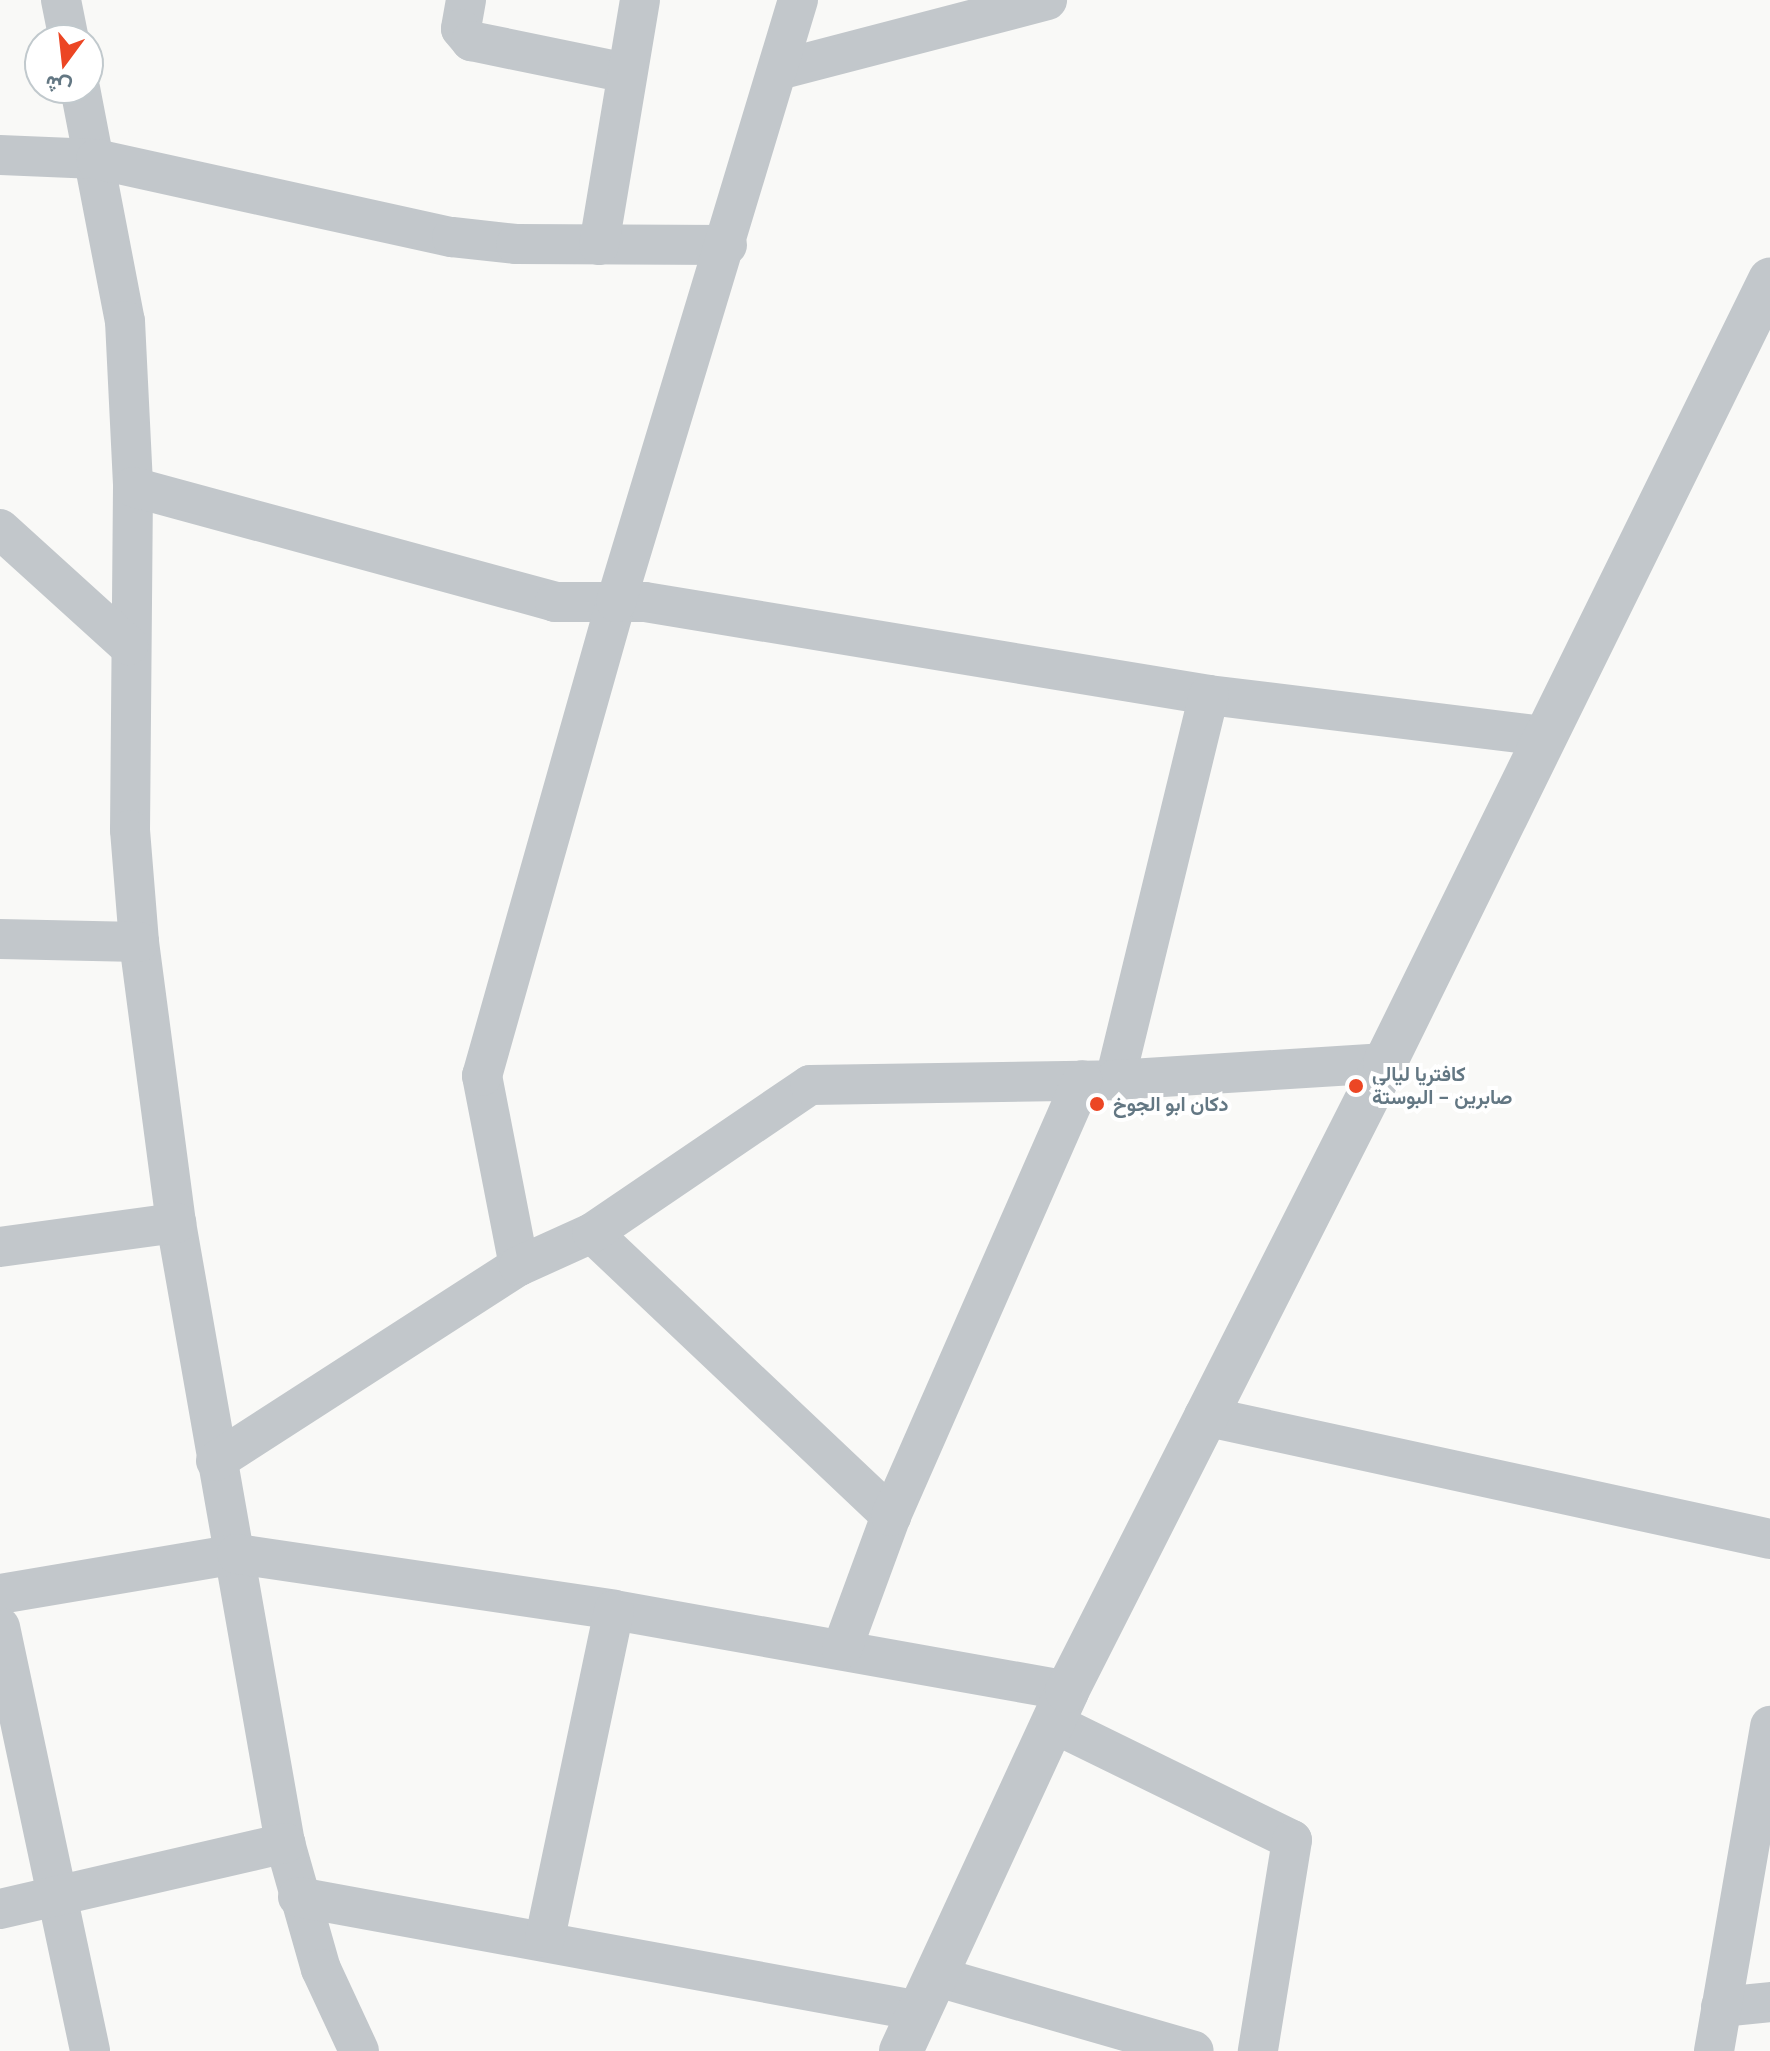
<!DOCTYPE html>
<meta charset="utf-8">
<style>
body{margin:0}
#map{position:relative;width:1770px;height:2051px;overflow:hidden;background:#f9f9f7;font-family:"DM Sans",Vazirmatn,sans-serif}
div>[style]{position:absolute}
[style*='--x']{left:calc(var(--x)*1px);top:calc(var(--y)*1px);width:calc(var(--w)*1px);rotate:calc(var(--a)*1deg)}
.minor>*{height:40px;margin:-20px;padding:0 20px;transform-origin:20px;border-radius:20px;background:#c2c7cb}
.tertiary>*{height:44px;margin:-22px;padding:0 22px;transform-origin:22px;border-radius:22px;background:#c2c7cb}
.dots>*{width:22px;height:22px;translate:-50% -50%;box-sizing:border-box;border:4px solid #fff;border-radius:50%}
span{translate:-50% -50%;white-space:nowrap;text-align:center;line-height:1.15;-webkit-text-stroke:8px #fff;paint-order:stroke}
.poi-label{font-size:20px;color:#637783;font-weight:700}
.left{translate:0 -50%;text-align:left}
.north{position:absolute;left:24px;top:24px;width:80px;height:80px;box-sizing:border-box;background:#fff;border:2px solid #c1c9cd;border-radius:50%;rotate:195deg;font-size:22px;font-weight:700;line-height:32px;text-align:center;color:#637783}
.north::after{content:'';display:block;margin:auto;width:28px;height:36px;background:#ec4624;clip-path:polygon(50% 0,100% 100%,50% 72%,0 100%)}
</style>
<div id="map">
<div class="minor">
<i style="--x:61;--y:0;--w:41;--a:78.7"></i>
<i style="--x:466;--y:0;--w:29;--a:100"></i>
<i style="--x:461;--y:29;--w:16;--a:50"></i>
<i style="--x:471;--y:41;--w:159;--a:11.6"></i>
<i style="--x:779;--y:70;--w:277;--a:-14.6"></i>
<i style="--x:80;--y:88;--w:237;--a:79.1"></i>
<i style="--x:125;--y:321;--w:166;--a:87.2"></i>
<i style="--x:133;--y:487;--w:343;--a:90.5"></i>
<i style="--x:130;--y:830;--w:112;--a:85.4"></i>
<i style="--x:139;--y:942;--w:283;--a:82.5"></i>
<i style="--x:176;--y:1223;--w:630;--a:80.03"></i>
<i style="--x:285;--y:1843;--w:131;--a:74.1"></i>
<i style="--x:321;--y:1969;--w:90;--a:65.1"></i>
<i style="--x:0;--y:155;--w:96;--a:2.4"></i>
<i style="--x:96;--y:159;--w:364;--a:12.4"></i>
<i style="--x:452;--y:237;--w:64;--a:6.2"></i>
<i style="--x:516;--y:244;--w:211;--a:0.3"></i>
<i style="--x:599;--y:245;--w:248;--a:-80.5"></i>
<i style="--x:133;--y:487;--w:437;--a:15.2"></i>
<i style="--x:555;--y:602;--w:90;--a:0"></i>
<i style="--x:645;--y:602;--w:572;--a:9.36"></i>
<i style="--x:1209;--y:695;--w:336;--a:7"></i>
<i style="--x:0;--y:529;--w:173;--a:42.2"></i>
<i style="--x:0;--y:939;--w:139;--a:1.2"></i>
<i style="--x:1115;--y:1080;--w:396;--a:-76.3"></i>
<i style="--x:592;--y:1233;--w:412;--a:43.4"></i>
<i style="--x:0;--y:1247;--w:178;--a:-7.8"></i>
<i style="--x:519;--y:1266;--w:194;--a:-101"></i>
<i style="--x:482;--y:1076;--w:493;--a:-74.2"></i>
<i style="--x:616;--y:602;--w:629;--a:-73.18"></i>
<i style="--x:1204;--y:1416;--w:579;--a:12.26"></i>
<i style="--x:216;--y:1461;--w:360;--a:-32.8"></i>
<i style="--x:519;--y:1266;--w:80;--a:-24.3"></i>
<i style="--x:592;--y:1233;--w:263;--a:-34.2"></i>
<i style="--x:810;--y:1085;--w:305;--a:-0.9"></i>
<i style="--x:1115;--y:1080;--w:271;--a:-3.6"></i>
<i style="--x:0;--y:1594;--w:240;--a:-9.6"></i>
<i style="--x:237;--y:1554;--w:381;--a:8.4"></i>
<i style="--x:614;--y:1610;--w:460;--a:10.1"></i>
<i style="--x:0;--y:1627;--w:433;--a:78"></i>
<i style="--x:842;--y:1649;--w:142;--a:-69.8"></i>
<i style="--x:891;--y:1516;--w:476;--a:-66.3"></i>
<i style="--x:1053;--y:1723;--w:266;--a:26.1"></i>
<i style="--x:1292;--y:1840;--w:214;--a:99.2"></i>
<i style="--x:298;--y:1897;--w:632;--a:10.39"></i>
<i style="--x:0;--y:1909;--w:293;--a:-13"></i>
<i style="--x:545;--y:1938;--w:335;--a:-78.1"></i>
<i style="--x:938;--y:1977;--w:266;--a:16.1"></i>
<i style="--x:1721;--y:2007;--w:49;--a:-5.8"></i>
<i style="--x:1714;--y:2051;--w:330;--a:-80.2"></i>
</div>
<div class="tertiary">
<i style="--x:901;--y:2051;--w:396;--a:-65.2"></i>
<i style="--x:1067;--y:1691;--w:704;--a:-63.14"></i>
<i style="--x:1385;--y:1063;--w:873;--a:-63.82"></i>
</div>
<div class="dots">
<i style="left:1356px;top:1086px;background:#ec4624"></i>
<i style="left:1097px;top:1104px;background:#ec4624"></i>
</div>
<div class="poi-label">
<span class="left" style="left:1372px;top:1086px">كافتريا ليالي<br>صابرين - البوستة</span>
<span class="left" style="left:1113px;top:1104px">دكان ابو الجوخ</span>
</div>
<div class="north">ش</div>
</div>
